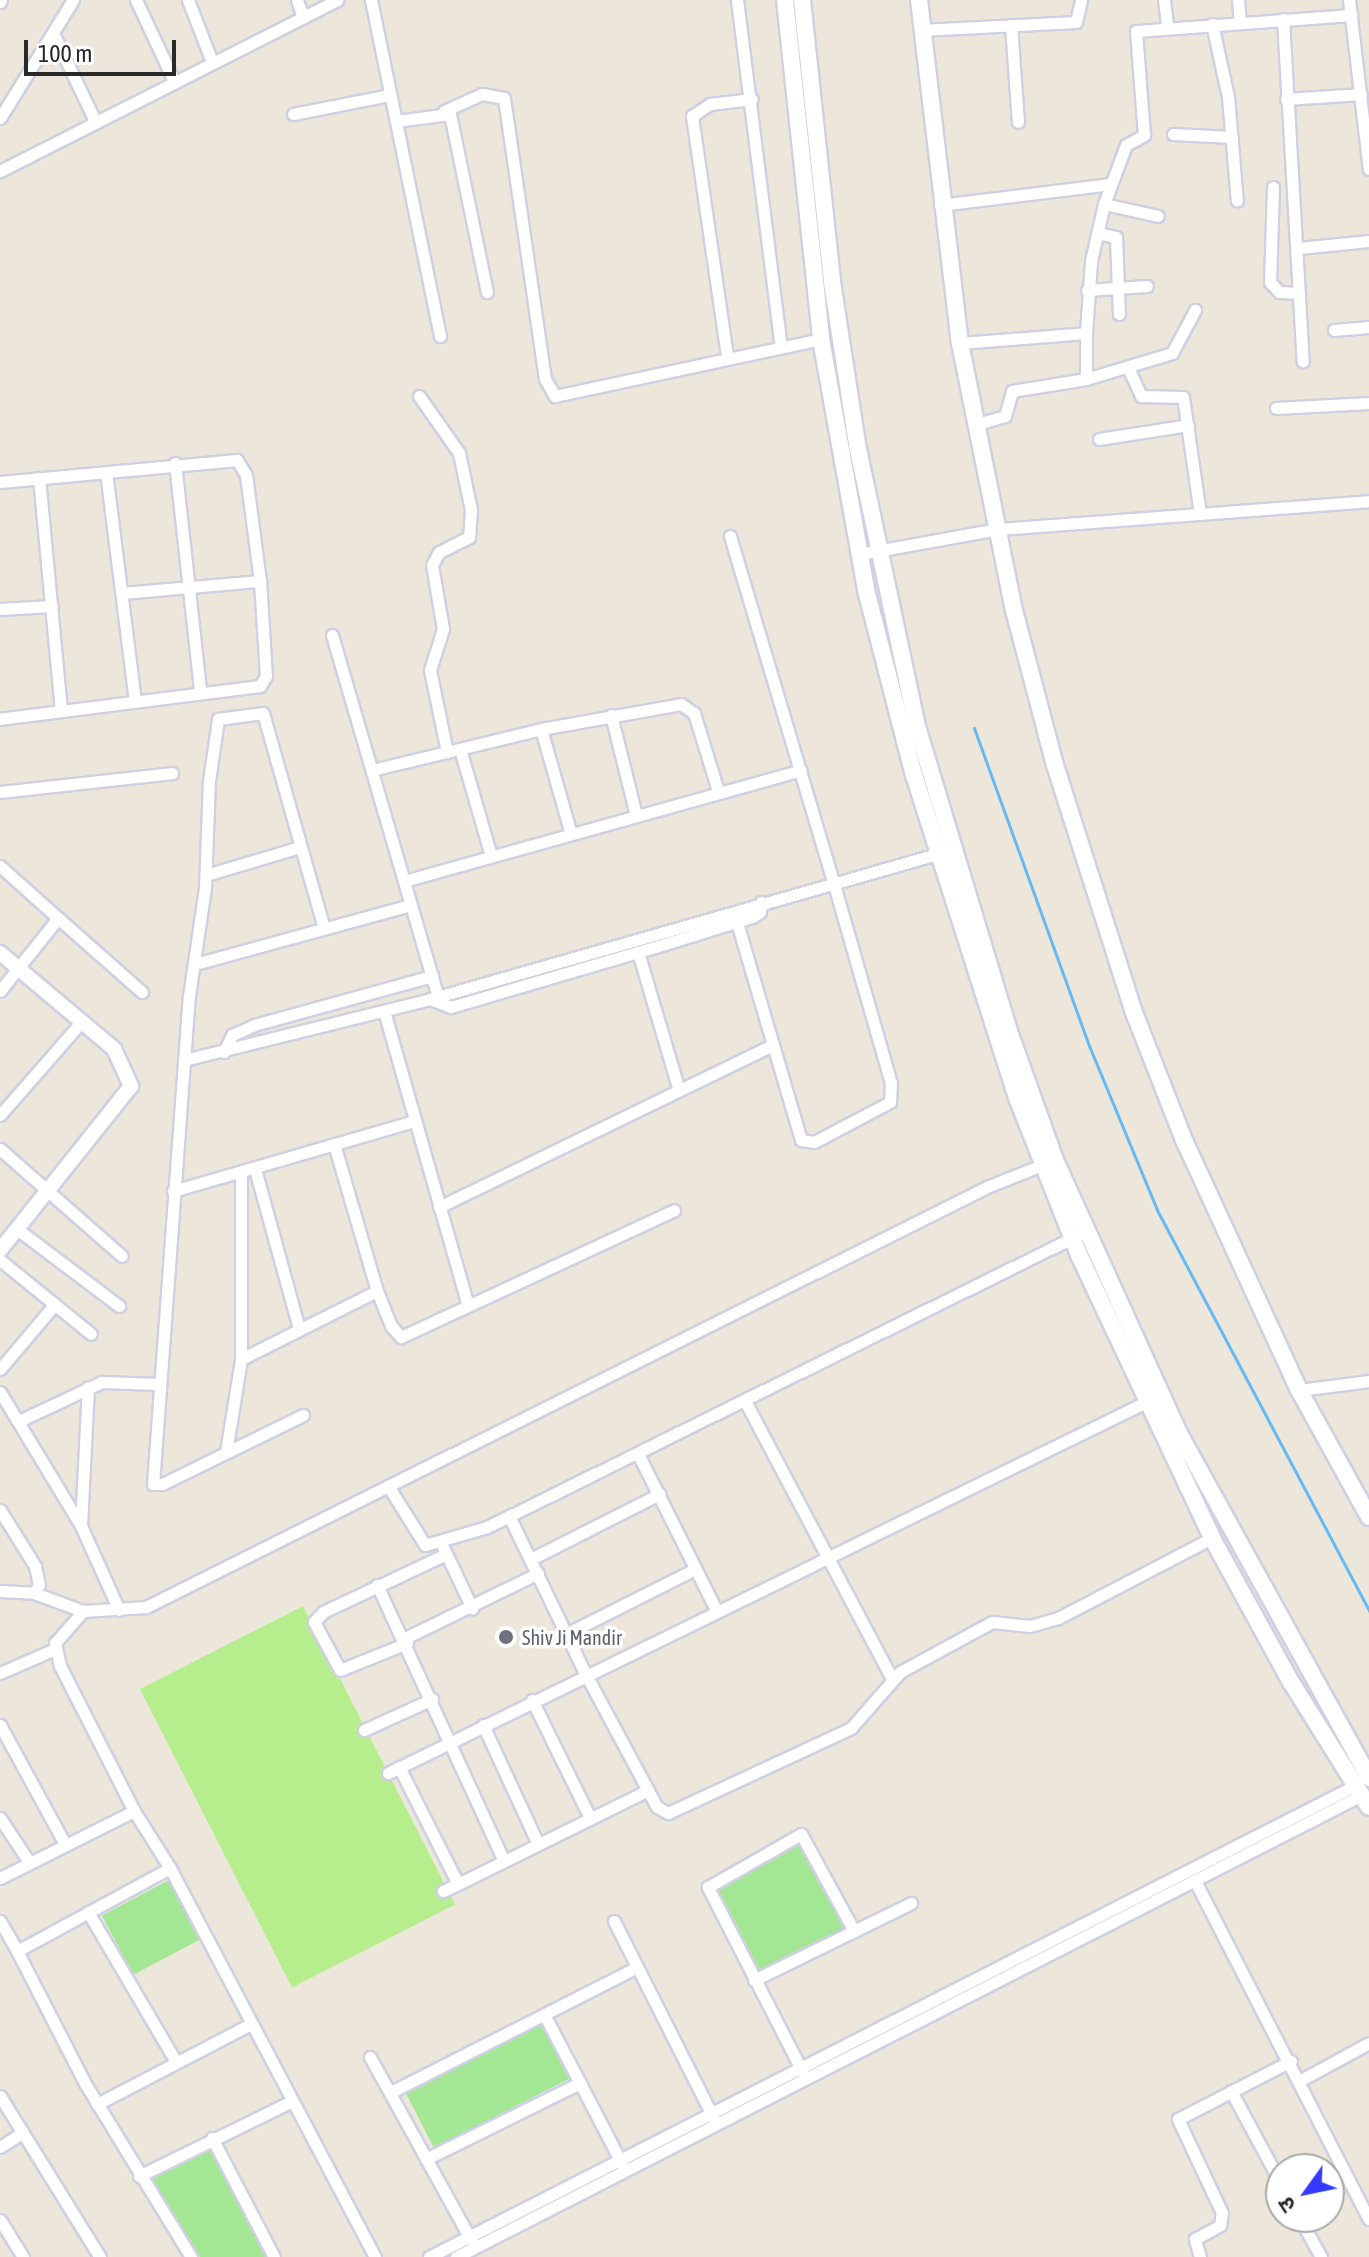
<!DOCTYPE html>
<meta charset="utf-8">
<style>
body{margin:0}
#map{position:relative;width:1369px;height:2257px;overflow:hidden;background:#ece7da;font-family:"Asap Condensed","Noto Sans Devanagari",sans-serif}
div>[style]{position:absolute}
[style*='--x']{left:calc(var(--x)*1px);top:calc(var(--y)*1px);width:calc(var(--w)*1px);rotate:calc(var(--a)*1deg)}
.green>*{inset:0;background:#a3e693;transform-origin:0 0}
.pitch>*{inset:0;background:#b6ee8e;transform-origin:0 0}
.stream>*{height:3px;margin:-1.5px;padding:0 1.5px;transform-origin:1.5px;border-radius:1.5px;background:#67b9f4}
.roads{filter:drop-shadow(2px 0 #cfd0e3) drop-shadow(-2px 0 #cfd0e3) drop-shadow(0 2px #cfd0e3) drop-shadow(0 -2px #cfd0e3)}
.minor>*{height:11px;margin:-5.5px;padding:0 5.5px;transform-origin:5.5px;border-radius:5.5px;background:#fff}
.tertiary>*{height:14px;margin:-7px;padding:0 7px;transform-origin:7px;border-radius:7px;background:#fff}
.secondary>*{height:16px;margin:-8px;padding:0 8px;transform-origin:8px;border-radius:8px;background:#fff}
.dots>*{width:22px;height:22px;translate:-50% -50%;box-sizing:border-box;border:4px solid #fff;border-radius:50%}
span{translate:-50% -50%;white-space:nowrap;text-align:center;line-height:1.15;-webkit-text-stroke:7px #fff;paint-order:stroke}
.worship-label{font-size:20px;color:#5b616d}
.left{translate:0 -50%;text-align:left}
.north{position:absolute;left:1265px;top:2153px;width:80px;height:80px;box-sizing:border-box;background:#fff;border:2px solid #a9a9a9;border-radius:50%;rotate:237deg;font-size:22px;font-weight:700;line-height:32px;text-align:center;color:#292929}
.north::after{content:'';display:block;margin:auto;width:28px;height:36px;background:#343aff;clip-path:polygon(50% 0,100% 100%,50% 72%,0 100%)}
.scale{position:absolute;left:24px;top:40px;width:152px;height:36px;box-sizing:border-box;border:4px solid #292929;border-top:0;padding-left:10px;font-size:24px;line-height:28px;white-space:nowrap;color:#292929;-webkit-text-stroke:6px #fff;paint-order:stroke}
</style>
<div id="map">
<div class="green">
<i style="left:803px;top:1842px;width:97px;height:99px;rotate:64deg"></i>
<i style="left:169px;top:1880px;width:67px;height:76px;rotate:62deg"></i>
<i style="left:542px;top:2023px;width:62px;height:153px;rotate:63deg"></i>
<i style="clip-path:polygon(212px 2147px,268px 2257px,200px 2257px,150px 2178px)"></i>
</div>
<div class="pitch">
<i style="left:303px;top:1606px;width:335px;height:183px;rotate:63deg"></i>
</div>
<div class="stream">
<i style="--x:974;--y:728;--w:340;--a:70.1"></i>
<i style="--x:1090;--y:1048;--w:175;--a:67.5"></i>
<i style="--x:1157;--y:1210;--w:454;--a:62.1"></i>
</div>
<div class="roads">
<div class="minor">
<i style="--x:136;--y:0;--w:89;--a:64.9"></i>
<i style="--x:188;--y:0;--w:66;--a:68.8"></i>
<i style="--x:297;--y:0;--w:18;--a:71"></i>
<i style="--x:371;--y:0;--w:343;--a:78.4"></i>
<i style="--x:737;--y:0;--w:350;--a:82.8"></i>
<i style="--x:1164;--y:0;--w:26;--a:83"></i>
<i style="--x:1238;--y:0;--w:22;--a:85"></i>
<i style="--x:1349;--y:0;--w:170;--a:83.3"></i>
<i style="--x:0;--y:2;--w:2;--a:-63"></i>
<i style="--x:1283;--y:19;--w:343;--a:86.7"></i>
<i style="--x:1212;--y:24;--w:75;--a:77.6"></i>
<i style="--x:1228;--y:97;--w:104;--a:85.1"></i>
<i style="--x:1011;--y:25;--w:97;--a:85.9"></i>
<i style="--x:921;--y:30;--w:155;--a:-3"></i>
<i style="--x:1076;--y:22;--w:23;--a:-77"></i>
<i style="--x:53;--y:33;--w:98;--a:64.5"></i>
<i style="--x:1286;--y:99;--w:75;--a:-3.8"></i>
<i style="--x:444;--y:111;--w:42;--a:-24.1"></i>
<i style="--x:482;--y:94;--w:22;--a:10"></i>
<i style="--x:504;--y:98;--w:284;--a:81.7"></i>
<i style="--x:545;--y:379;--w:20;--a:60"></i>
<i style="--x:555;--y:396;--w:272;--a:-12.1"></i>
<i style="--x:293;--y:114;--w:99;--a:-11.1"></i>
<i style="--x:0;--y:118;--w:139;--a:-58.3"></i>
<i style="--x:396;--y:121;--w:54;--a:-7.4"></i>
<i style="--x:450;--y:114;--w:182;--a:78.3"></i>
<i style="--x:1173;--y:134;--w:59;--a:2.9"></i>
<i style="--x:0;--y:171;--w:378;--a:-26.9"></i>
<i style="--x:1273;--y:187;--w:95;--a:91.8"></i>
<i style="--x:1270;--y:282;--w:13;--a:48"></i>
<i style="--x:1279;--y:292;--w:20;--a:3"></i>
<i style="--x:1104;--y:204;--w:55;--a:12.5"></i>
<i style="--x:940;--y:205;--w:172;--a:-7"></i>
<i style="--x:1097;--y:233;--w:19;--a:12"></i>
<i style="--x:1116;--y:237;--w:77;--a:87.8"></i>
<i style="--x:1299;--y:248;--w:70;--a:-5.7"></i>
<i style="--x:1087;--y:290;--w:60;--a:-3.8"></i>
<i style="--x:1334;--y:330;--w:35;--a:-5"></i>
<i style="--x:960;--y:343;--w:126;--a:-4.5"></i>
<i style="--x:1086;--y:333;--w:72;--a:-86"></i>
<i style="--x:1091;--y:261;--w:58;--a:-77.2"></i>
<i style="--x:1104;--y:204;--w:63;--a:-69.6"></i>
<i style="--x:1126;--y:145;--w:21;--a:-29"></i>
<i style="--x:1144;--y:135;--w:104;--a:-94.4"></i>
<i style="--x:1136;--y:31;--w:216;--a:-4.3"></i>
<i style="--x:727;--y:356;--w:243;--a:-98.3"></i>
<i style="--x:692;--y:116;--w:22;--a:-34"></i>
<i style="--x:710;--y:104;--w:42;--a:-6.8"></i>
<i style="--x:1129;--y:370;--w:29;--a:65"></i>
<i style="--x:1141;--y:396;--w:42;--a:1.4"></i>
<i style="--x:1183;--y:397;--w:117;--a:81.7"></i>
<i style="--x:1086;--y:379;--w:90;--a:-16.8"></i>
<i style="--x:1172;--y:353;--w:49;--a:-61.9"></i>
<i style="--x:419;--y:396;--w:70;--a:54.9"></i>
<i style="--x:459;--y:453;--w:58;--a:78.1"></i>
<i style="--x:471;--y:510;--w:27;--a:94"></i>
<i style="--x:469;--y:537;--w:34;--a:153"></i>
<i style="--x:439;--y:552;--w:15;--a:118"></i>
<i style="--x:432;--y:565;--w:65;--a:80.2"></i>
<i style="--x:443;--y:629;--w:43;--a:107.6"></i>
<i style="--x:430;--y:670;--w:84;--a:78.3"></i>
<i style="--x:1276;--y:408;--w:93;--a:-3.1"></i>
<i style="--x:977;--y:424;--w:29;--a:-16"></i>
<i style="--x:1005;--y:416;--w:26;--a:-74"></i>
<i style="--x:1012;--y:391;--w:75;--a:-9.2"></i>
<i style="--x:1086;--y:379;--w:46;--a:-90"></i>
<i style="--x:1099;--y:439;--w:90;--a:-8.9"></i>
<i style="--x:175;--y:463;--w:228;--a:83.7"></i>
<i style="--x:106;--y:472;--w:231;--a:82.8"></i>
<i style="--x:39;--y:478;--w:234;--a:84.6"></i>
<i style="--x:0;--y:482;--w:238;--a:-5.3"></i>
<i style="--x:237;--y:460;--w:17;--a:59"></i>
<i style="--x:246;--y:475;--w:107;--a:82.5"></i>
<i style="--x:260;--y:581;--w:95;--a:86.4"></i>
<i style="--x:266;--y:676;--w:12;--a:121"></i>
<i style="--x:260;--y:686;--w:262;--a:172.8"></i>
<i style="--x:730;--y:536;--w:360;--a:73.4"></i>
<i style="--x:833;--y:881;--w:210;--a:74"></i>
<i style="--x:891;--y:1083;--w:19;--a:93"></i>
<i style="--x:890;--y:1102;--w:86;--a:152.2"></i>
<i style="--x:814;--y:1142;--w:13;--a:-171"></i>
<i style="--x:801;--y:1140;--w:227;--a:-106.4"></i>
<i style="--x:860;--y:554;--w:140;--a:-10.3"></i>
<i style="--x:998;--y:529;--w:372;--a:-4.3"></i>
<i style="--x:122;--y:593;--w:139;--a:-5"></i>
<i style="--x:0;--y:609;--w:52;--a:-3.3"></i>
<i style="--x:332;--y:635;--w:377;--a:73.7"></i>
<i style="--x:611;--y:715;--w:103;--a:76"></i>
<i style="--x:541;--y:729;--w:109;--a:74.1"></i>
<i style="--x:460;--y:749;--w:111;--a:73.8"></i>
<i style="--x:372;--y:770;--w:174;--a:-13.6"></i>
<i style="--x:541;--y:729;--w:142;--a:-10.1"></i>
<i style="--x:681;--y:704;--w:16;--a:35"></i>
<i style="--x:694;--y:713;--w:82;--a:72.9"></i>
<i style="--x:0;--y:792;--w:173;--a:-6.3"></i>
<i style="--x:0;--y:866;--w:78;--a:41.9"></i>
<i style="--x:58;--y:918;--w:93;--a:128.5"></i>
<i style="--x:206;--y:875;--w:98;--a:-16.6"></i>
<i style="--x:404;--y:881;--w:412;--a:-15.6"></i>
<i style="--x:58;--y:918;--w:112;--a:41.4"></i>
<i style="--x:638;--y:952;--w:144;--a:73.5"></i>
<i style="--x:195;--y:964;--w:223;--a:-15.3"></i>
<i style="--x:430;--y:999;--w:22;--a:21"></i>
<i style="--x:451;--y:1007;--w:223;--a:-16.4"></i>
<i style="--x:665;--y:944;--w:91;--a:-17.2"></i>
<i style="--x:752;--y:917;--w:9;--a:-32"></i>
<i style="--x:760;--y:912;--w:10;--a:-84"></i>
<i style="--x:384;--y:1011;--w:306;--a:74.1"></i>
<i style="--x:224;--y:1052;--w:19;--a:-65"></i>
<i style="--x:232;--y:1035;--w:24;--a:-24"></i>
<i style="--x:254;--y:1025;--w:185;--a:-15.4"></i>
<i style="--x:184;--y:1060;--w:253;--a:-13.9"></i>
<i style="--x:430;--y:999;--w:535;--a:-15.96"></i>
<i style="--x:0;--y:1115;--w:123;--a:-48.9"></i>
<i style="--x:334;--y:1144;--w:153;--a:73.7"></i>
<i style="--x:377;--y:1291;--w:38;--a:68"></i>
<i style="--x:391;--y:1326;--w:15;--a:48"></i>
<i style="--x:401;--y:1337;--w:301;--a:-24.9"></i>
<i style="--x:0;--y:1149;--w:162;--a:41.3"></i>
<i style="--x:255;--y:1169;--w:166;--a:74.6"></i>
<i style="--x:173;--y:1191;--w:251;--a:-16.2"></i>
<i style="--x:439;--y:1207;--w:371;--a:-25.9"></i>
<i style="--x:17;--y:1229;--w:128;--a:37"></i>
<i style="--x:0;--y:1260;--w:117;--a:39.1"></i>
<i style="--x:241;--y:1359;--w:152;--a:-26.6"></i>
<i style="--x:0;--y:1369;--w:85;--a:-49.8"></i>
<i style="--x:1299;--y:1390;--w:71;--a:-7.3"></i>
<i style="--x:0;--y:1392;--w:157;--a:58.8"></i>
<i style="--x:81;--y:1526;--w:92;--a:65.7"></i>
<i style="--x:746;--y:1403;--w:312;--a:62.1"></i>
<i style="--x:303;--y:1415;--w:157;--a:153.9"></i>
<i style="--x:162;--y:1484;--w:9;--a:180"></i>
<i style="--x:153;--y:1484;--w:489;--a:-85.8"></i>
<i style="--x:189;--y:996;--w:109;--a:-81.6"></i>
<i style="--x:205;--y:888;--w:107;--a:-87.9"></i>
<i style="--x:209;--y:781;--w:63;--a:-81.7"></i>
<i style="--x:218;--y:719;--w:45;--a:-7.6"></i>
<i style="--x:263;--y:713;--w:223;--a:74.2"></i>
<i style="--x:19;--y:1421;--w:92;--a:-25.2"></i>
<i style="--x:102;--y:1382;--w:56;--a:2"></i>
<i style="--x:226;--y:1452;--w:94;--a:-80.8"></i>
<i style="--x:241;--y:1359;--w:186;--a:-90"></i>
<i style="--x:638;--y:1454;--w:174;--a:63.4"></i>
<i style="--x:390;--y:1489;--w:66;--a:58"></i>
<i style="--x:425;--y:1545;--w:65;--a:-16.2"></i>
<i style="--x:487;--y:1527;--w:659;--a:-26.29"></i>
<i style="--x:0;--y:1510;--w:66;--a:58"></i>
<i style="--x:35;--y:1566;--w:19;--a:78"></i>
<i style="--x:39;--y:1585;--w:9;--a:122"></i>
<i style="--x:509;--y:1516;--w:174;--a:64.2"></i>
<i style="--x:585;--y:1673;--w:152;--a:61.8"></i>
<i style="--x:657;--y:1807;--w:13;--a:29"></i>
<i style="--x:668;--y:1813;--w:202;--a:-24.9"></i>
<i style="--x:851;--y:1728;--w:74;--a:-48.8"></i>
<i style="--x:900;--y:1672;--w:105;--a:-28.5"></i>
<i style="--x:992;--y:1622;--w:38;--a:6"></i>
<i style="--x:1030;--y:1626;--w:29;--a:-16"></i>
<i style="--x:1058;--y:1618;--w:174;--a:-27.5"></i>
<i style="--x:81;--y:1525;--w:138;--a:-87.1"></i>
<i style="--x:443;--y:1547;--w:68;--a:64.6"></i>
<i style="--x:531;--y:1559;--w:144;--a:-26.9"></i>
<i style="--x:377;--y:1585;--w:304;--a:65.3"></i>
<i style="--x:0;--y:1591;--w:34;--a:3"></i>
<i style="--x:34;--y:1593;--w:52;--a:20.2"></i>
<i style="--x:568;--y:1633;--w:142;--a:-26.7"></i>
<i style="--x:405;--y:1638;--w:148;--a:-26"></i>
<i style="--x:407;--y:1643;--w:72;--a:158.1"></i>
<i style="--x:340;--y:1670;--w:55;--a:-118.4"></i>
<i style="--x:314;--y:1622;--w:13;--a:-48"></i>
<i style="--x:323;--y:1612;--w:136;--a:-25.2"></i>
<i style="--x:0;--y:1673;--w:60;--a:-23.6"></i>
<i style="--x:532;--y:1700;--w:131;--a:63.8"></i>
<i style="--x:0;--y:1725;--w:136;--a:61.4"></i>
<i style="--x:483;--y:1725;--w:131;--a:65.2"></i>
<i style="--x:364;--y:1730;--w:75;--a:-24.5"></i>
<i style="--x:399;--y:1767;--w:131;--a:63.2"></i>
<i style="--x:458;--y:1884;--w:212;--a:-26.3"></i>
<i style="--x:388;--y:1773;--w:844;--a:-26.08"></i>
<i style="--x:0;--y:1818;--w:53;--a:56.6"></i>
<i style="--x:170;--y:1868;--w:174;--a:151.5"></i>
<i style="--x:17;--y:1951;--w:151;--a:62.8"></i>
<i style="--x:86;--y:2085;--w:202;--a:58.6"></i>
<i style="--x:0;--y:1878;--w:150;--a:-26.6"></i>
<i style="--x:1195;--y:1881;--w:380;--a:62.8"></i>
<i style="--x:443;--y:1891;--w:17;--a:-25"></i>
<i style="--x:88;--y:1912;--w:174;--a:59.6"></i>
<i style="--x:0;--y:1921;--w:34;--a:60"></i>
<i style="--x:614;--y:1921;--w:220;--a:63.2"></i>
<i style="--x:754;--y:1980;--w:175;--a:-26.1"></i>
<i style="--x:545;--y:2016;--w:167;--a:62.5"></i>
<i style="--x:370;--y:2057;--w:211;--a:61.1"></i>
<i style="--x:802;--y:2071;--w:207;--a:-117.1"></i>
<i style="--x:708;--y:1887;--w:107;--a:-29.7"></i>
<i style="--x:801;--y:1834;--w:111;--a:61.3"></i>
<i style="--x:1301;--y:2080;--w:77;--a:-28.6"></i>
<i style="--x:1231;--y:2091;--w:106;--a:61.7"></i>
<i style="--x:391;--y:2092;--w:276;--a:-26.9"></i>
<i style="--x:0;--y:2096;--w:190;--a:58.2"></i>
<i style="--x:97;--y:2104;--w:174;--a:-27.5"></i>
<i style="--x:212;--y:2138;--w:134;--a:62.5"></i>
<i style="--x:0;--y:2147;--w:27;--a:-33"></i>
<i style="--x:426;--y:2159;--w:172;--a:-26.3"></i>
<i style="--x:139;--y:2176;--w:170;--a:-26.1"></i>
<i style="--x:1299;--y:2217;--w:46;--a:61.2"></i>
<i style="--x:0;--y:2220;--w:44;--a:58.1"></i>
<i style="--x:375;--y:2257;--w:440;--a:-117.8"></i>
<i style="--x:170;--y:1868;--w:67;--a:-122.3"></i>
<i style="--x:134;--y:1811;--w:163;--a:-117"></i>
<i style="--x:60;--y:1666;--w:24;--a:-102"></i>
<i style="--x:55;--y:1643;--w:43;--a:-48.8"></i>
<i style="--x:83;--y:1611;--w:63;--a:-3.6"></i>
<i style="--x:146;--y:1607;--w:942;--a:-26.54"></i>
<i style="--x:989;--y:1186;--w:62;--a:-21.6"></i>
<i style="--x:429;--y:2257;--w:1040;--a:-26.98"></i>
<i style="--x:456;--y:2257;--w:1017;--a:-27.02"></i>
<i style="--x:1200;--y:2257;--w:19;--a:-106"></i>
<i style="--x:1195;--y:2239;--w:29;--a:-29"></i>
<i style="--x:1220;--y:2225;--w:12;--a:-81"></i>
<i style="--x:1222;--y:2213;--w:104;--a:-115.1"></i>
<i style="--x:1178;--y:2119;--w:127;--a:-27.2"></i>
</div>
<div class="tertiary">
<i style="--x:0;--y:953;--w:149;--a:40.1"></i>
<i style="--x:114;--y:1049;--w:41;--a:65.3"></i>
<i style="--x:131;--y:1086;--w:210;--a:128.6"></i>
</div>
<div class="secondary">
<i style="--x:785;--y:0;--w:341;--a:83.9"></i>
<i style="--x:821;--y:339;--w:255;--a:79.8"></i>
<i style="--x:866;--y:590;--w:191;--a:75.5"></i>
<i style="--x:914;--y:775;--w:341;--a:72.3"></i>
<i style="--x:1018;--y:1100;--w:169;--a:68.5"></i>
<i style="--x:1080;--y:1257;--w:310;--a:64.8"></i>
<i style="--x:1212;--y:1538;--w:164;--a:61.3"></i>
<i style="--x:1291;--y:1682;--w:147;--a:58"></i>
<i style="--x:802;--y:0;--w:284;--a:83.9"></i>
<i style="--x:832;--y:282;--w:169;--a:81.2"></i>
<i style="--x:858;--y:449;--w:280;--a:78"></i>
<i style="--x:916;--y:723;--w:328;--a:73.2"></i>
<i style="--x:1011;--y:1037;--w:131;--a:70.3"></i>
<i style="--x:1055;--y:1160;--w:302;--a:65.6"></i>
<i style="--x:1180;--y:1435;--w:392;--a:61.1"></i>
<i style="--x:919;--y:0;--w:345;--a:83.2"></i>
<i style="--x:960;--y:343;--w:272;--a:78.6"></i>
<i style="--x:1014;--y:610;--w:160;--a:75.2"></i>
<i style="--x:1055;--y:765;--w:257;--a:72.3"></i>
<i style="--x:1133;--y:1010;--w:140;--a:68.6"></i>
<i style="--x:1184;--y:1140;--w:275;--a:65.3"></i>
<i style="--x:1299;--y:1390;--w:145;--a:61.1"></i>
</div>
</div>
<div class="dots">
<i style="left:506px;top:1637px;background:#6b7280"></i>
</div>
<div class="worship-label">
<span class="left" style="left:522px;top:1637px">Shiv Ji Mandir</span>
</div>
<div class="north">उ</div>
<div class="scale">100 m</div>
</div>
